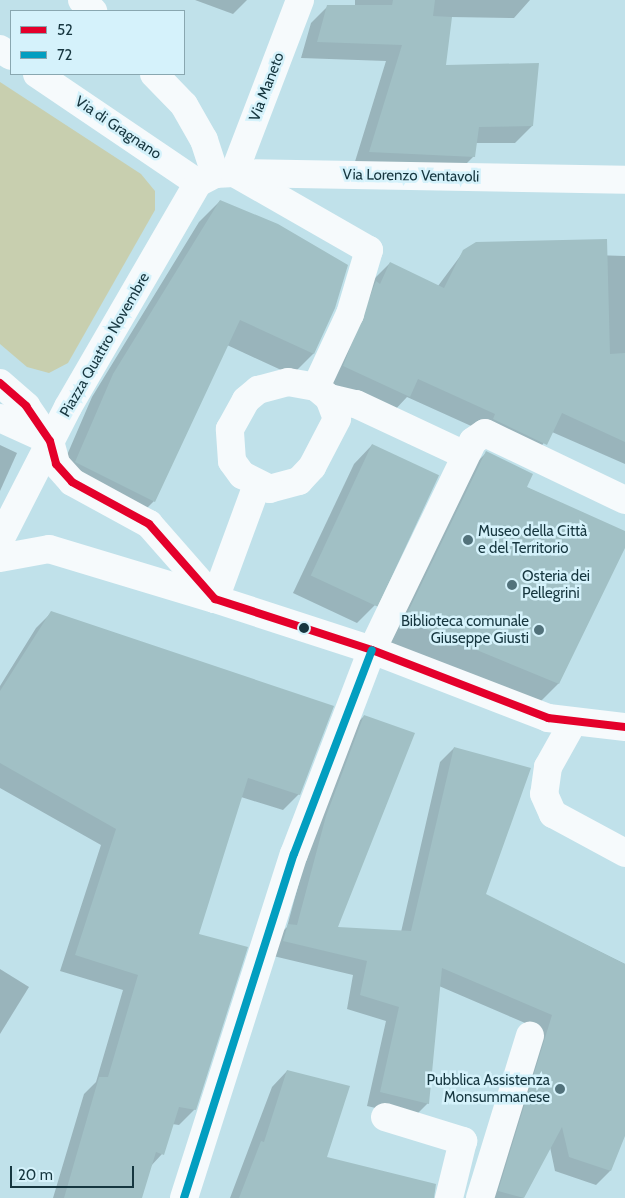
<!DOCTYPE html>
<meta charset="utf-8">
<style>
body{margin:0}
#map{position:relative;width:625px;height:1198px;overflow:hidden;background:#c0e1ea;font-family:Cabin,sans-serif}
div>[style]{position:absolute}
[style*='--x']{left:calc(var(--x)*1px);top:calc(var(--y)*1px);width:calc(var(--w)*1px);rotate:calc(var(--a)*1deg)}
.green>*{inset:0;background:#c8cfaf}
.shadow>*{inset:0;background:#0003}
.building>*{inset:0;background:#a1c0c5;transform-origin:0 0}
.minor>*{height:28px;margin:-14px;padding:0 14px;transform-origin:14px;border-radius:14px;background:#f6fafc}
.bus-1>*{height:8px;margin:-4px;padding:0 4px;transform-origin:4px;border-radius:4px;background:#e4002b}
.bus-2>*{height:8px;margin:-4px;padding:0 4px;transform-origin:4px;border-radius:4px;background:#029ec0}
.dots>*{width:14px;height:14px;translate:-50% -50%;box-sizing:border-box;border:2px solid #d5f2fb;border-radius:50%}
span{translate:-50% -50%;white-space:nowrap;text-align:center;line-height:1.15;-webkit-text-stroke:5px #d5f2fb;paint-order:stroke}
.street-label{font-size:15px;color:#16363f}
.poi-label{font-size:15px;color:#16363f}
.left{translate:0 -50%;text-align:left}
.right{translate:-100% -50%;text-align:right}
.legend{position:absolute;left:10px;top:10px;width:175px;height:65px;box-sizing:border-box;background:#d5f2fb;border:1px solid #89a7b0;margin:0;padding:6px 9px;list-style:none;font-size:15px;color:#16363f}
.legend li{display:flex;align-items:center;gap:10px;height:25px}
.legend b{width:25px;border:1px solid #89a7b0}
.scale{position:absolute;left:10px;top:1166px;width:124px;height:22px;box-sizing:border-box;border:2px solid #16363f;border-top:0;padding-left:6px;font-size:15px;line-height:18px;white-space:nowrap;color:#16363f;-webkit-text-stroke:4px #d5f2fb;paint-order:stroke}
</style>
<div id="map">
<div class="green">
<i style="clip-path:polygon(0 82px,141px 174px,155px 191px,155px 210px,68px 363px,49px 373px,27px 367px,0 344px)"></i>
</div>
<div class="shadow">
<i style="clip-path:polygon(195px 0,247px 0,233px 14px)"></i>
<i style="clip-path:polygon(355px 0,530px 0,514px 18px,451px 17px,444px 66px,532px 126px,515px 143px,476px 143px,474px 156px,457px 173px,353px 168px,386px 61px,301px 58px,311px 23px,328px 6px,355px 6px)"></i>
<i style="clip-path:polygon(220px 201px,334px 308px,313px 354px,292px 375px,227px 345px,154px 501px,132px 523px,55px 483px,92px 397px,199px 222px)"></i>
<i style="clip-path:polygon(464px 251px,625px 256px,625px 464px,552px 432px,530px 461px,480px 430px,407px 397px,393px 412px,328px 382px,374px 279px,390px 263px,438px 286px)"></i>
<i style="clip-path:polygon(0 445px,17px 453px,0 491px)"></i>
<i style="clip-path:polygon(372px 445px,375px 605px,357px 623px,293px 593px,354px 464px)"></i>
<i style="clip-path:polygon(487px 452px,526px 487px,625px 533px,625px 545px,558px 684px,537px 705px,384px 641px,465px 474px)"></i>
<i style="clip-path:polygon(52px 612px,299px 794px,283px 810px,241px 797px,198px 934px,195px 1109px,179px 1125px,172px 1124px,162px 1154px,150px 1167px,140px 1198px,53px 1198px,84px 1094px,96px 1082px,123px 990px,60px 971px,101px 845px,0 788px,0 686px,36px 628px)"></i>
<i style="clip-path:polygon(364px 716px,337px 928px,401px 932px,440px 762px,454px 748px,484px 895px,625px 964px,625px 1132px,610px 1171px,596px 1185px,555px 1171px,550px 1147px,523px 1198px,487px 1198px,539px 1029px,439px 986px,428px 1103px,414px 1117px,367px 1106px,386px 1021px,347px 1009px,353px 975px,269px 955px,274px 940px,287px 927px,316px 819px,350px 730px)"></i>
<i style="clip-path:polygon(0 969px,29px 987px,0 1034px)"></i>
<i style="clip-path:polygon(287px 1071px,325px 1158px,429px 1198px,230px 1198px,272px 1087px)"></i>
</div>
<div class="building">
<i style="clip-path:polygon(393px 0,435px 0,433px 16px,452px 17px,446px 65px,539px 63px,533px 126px,479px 127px,475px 157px,369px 152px,402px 45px,317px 42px,327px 5px,392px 5px)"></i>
<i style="clip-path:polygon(220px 200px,278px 224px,348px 265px,335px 308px,314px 354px,240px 320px,155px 502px,75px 462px,113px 374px)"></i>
<i style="clip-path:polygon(607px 239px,610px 354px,625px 353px,625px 442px,562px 413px,547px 445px,493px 419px,495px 414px,418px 379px,410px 397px,343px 366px,376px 281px,380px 284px,390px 262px,444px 288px,463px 250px,476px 242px)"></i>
<i style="left:372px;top:444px;width:74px;height:145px;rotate:25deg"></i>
<i style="clip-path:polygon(486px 451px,533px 474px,527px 487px,625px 531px,625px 548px,559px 684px,404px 620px)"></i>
<i style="clip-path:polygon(51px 611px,334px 706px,300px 795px,248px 778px,199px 934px,248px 947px,196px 1110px,179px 1107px,164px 1155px,156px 1152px,142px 1198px,64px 1198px,99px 1077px,108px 1077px,138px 975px,75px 955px,116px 829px,0 763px,0 691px)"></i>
<i style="clip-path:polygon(364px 715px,415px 733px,338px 927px,411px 931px,454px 747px,531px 768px,486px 894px,625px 964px,625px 1136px,611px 1171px,569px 1157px,562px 1127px,524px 1198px,498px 1191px,552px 1015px,442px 968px,429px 1104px,380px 1092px,399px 1007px,360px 995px,367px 961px,283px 941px,288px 924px,297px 925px,326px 816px)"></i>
<i style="clip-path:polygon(287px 1070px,350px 1086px,327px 1157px,436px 1184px,434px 1198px,239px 1198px,261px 1141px,264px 1142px)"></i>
</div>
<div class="minor">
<i style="--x:82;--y:0;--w:16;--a:45"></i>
<i style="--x:0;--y:49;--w:13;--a:32"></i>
<i style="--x:37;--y:74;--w:194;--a:34.1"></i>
<i style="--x:154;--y:74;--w:43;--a:45.9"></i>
<i style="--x:184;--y:105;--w:40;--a:60.3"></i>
<i style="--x:204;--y:140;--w:36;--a:72"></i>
<i style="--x:234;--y:173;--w:185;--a:-69.1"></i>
<i style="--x:238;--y:175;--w:151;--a:29.8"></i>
<i style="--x:369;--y:250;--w:67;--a:106.5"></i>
<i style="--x:350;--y:314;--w:81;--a:115"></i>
<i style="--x:198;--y:183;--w:19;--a:-28"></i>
<i style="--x:215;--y:174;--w:19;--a:-3"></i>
<i style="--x:234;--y:173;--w:391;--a:1"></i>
<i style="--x:288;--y:382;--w:28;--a:10"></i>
<i style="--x:316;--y:387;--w:17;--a:40"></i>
<i style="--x:329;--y:398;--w:22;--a:69"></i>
<i style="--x:337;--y:419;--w:54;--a:117.5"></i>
<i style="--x:312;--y:467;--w:19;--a:133"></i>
<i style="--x:299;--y:481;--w:30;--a:165"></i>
<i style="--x:270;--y:489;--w:31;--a:-153"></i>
<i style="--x:242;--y:475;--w:17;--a:-126"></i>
<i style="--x:232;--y:461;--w:32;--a:-94"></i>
<i style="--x:230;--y:429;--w:33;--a:-61"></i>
<i style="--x:246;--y:400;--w:16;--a:-40"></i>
<i style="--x:258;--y:390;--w:31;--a:-15"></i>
<i style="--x:0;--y:383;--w:35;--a:41"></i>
<i style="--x:26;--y:406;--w:42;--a:55.6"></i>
<i style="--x:50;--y:441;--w:24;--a:75"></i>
<i style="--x:56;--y:464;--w:24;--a:48"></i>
<i style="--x:72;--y:482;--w:88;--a:28.6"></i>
<i style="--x:149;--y:524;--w:100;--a:48.7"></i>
<i style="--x:215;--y:599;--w:165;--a:18"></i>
<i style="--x:372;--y:650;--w:189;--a:21.1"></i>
<i style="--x:548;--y:718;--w:78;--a:6.7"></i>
<i style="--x:329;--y:398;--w:28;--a:13"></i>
<i style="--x:356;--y:404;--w:120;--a:25.1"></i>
<i style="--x:0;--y:418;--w:53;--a:24.6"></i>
<i style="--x:0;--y:540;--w:149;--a:-62.9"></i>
<i style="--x:68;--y:407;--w:259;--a:-59.9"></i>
<i style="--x:0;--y:558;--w:50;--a:-10.4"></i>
<i style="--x:49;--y:549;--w:173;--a:16.8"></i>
<i style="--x:215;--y:599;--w:121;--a:-69.8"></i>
<i style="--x:572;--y:724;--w:49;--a:119.2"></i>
<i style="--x:548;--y:767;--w:27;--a:98"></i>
<i style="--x:544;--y:794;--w:22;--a:66"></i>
<i style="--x:553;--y:814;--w:82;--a:28.4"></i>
<i style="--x:385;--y:1117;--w:82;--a:17.1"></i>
<i style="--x:463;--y:1141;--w:59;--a:103.8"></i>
<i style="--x:184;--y:1198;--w:361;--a:-72.3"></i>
<i style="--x:294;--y:854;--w:218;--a:-69.1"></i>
<i style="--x:372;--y:650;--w:232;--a:-64.2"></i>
<i style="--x:473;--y:441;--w:14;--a:-34"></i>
<i style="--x:485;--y:433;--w:155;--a:25.6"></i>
<i style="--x:480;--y:1198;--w:170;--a:-72.9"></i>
</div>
<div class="bus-1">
<i style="--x:0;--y:383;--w:35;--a:41"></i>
<i style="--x:26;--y:406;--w:42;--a:55.6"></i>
<i style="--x:50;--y:441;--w:24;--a:75"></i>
<i style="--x:56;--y:464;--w:24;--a:48"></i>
<i style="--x:72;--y:482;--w:88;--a:28.6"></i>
<i style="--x:149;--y:524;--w:100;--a:48.7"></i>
<i style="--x:215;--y:599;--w:165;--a:18"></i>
<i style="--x:372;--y:650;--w:189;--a:21.1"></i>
<i style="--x:548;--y:718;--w:78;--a:6.7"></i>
</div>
<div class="bus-2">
<i style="--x:184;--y:1198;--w:361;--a:-72.3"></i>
<i style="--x:294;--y:854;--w:218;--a:-69.1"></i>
</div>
<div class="dots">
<i style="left:468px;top:540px;background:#52727b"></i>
<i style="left:512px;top:585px;background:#52727b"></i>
<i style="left:304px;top:628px;background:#16363f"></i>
<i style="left:539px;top:630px;background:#52727b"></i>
<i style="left:560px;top:1089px;background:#52727b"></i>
</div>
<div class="street-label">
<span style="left:267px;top:87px;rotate:-69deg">Via Maneto</span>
<span style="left:118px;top:128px;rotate:34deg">Via di Gragnano</span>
<span style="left:411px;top:176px;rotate:1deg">Via Lorenzo Ventavoli</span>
<span style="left:105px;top:345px;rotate:-60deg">Piazza Quattro Novembre</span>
</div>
<div class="poi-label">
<span class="left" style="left:478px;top:540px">Museo della Città<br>e del Territorio</span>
<span class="left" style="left:522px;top:585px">Osteria dei<br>Pellegrini</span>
<span class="right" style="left:529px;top:630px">Biblioteca comunale<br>Giuseppe Giusti</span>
<span class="right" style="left:550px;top:1089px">Pubblica Assistenza<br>Monsummanese</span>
</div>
<ul class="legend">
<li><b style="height:6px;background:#e4002b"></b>52</li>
<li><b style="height:6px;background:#029ec0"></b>72</li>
</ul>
<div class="scale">20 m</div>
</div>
